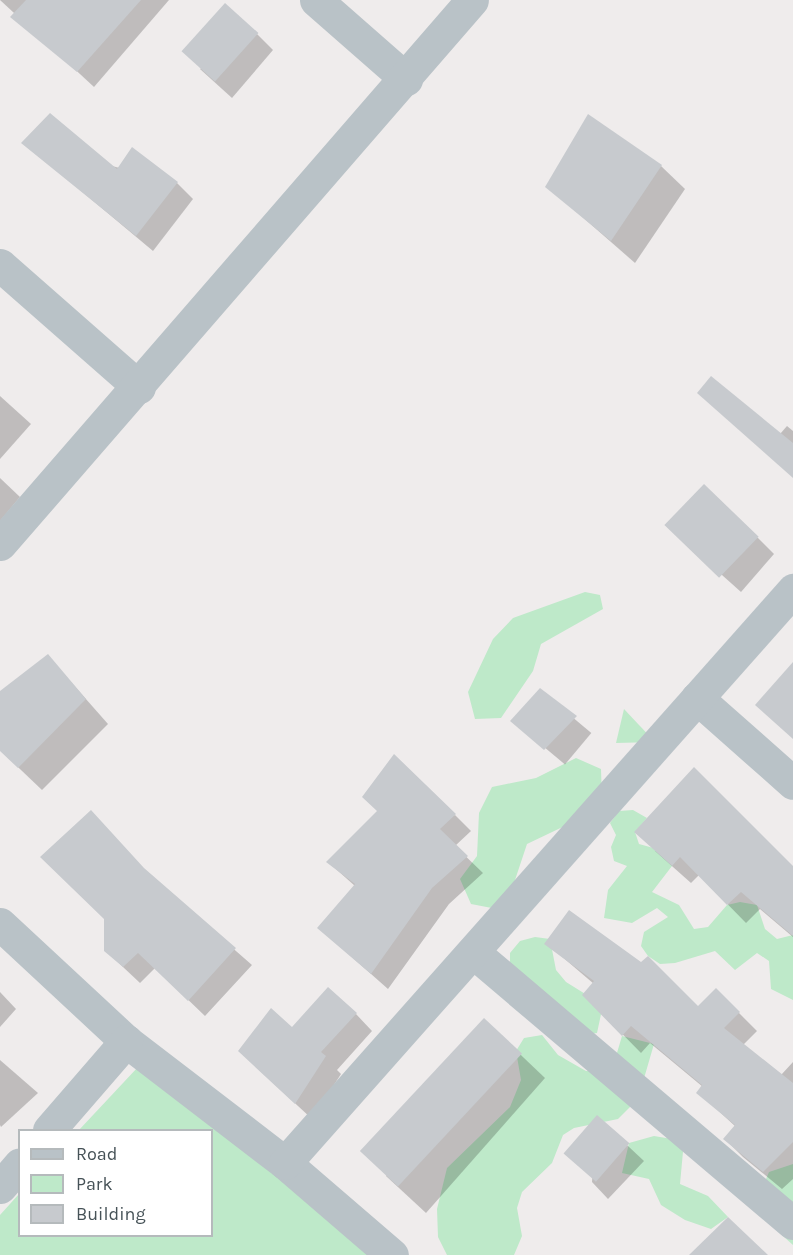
<!DOCTYPE html>
<style>
body{margin:0}
#map{position:relative;width:793px;height:1255px;overflow:hidden;background:#efecec;font-family:Karla,sans-serif}
div>[style]{position:absolute}
[style*='--x']{left:calc(var(--x)*1px);top:calc(var(--y)*1px);width:calc(var(--w)*1px);rotate:calc(var(--a)*1deg)}
.green>*{inset:0;background:#bee9c9}
.shadow>*{inset:0;background:#0003;transform-origin:0 0}
.building>*{inset:0;background:#c7cace;transform-origin:0 0}
.street>*{height:33px;margin:-16.5px;padding:0 16.5px;transform-origin:16.5px;border-radius:16.5px;background:#b9c2c7}
span{translate:-50% -50%;white-space:nowrap;text-align:center;line-height:1.15;-webkit-text-stroke:6px #fff;paint-order:stroke}
.legend{position:absolute;left:18px;top:1129px;width:195px;height:108px;box-sizing:border-box;background:#fff;border:2px solid #b5babc;margin:0;padding:8px 10px;list-style:none;font-size:18px;color:#465257}
.legend li{display:flex;align-items:center;gap:12px;height:30px}
.legend b{width:30px;border:2px solid #b5babc}
</style>
<div id="map">
<div class="green">
<i style="clip-path:polygon(585px 592px,600px 595px,603px 609px,541px 644px,533px 671px,501px 718px,475px 719px,468px 692px,493px 639px,513px 618px)"></i>
<i style="clip-path:polygon(624px 709px,655px 742px,616px 743px)"></i>
<i style="clip-path:polygon(576px 758px,601px 769px,602px 799px,594px 812px,527px 844px,513px 886px,497px 909px,471px 904px,460px 879px,477px 856px,479px 813px,492px 787px,536px 778px)"></i>
<i style="clip-path:polygon(633px 810px,647px 818px,635px 832px,639px 844px,668px 852px,672px 866px,652px 892px,679px 905px,694px 929px,708px 927px,727px 905px,740px 902px,757px 905px,765px 929px,777px 939px,793px 935px,793px 1000px,771px 989px,769px 961px,757px 953px,735px 970px,715px 951px,675px 963px,660px 964px,648px 956px,641px 946px,644px 932px,668px 917px,657px 908px,632px 923px,604px 918px,608px 890px,627px 866px,614px 861px,611px 847px,616px 835px,610px 823px,619px 811px)"></i>
<i style="clip-path:polygon(535px 937px,550px 939px,556px 970px,566px 982px,603px 1005px,597px 1033px,584px 1035px,510px 981px,510px 953px,520px 941px)"></i>
<i style="clip-path:polygon(542px 1035px,558px 1055px,586px 1071px,602px 1071px,614px 1063px,622px 1036px,654px 1044px,638px 1099px,618px 1119px,574px 1128px,563px 1135px,552px 1163px,522px 1192px,517px 1208px,522px 1236px,514px 1255px,447px 1255px,438px 1237px,437px 1209px,447px 1168px,510px 1107px,521px 1080px,516px 1051px,524px 1038px)"></i>
<i style="clip-path:polygon(153px 1051px,388px 1255px,0 1255px,0 1215px,19px 1194px,20px 1236px,212px 1236px,212px 1130px,79px 1130px)"></i>
<i style="clip-path:polygon(654px 1136px,684px 1141px,680px 1184px,708px 1196px,728px 1217px,711px 1229px,685px 1220px,661px 1205px,649px 1179px,622px 1173px,629px 1143px)"></i>
<i style="clip-path:polygon(793px 1164px,793px 1245px,774px 1228px,763px 1186px,769px 1172px)"></i>
</div>
<div class="shadow">
<i style="clip-path:polygon(0 0,169px 0,94px 87px)"></i>
<i style="clip-path:polygon(257px 34px,273px 50px,232px 98px,200px 69px)"></i>
<i style="clip-path:polygon(24px 143px,177px 183px,193px 199px,153px 251px)"></i>
<i style="clip-path:polygon(661px 166px,685px 189px,635px 263px,547px 186px)"></i>
<i style="clip-path:polygon(0 396px,31px 424px,0 459px)"></i>
<i style="clip-path:polygon(787px 426px,793px 431px,793px 477px,780px 434px)"></i>
<i style="clip-path:polygon(0 478px,20px 497px,0 521px)"></i>
<i style="clip-path:polygon(666px 525px,758px 538px,774px 554px,741px 592px)"></i>
<i style="clip-path:polygon(48px 656px,108px 724px,42px 790px,0 750px,0 693px)"></i>
<i style="left:540px;top:690px;width:67px;height:41px;rotate:40deg"></i>
<i style="clip-path:polygon(455px 815px,471px 831px,455px 846px,483px 873px,449px 904px,388px 989px,319px 928px,355px 886px,328px 862px)"></i>
<i style="clip-path:polygon(655px 851px,793px 867px,793px 937px,760px 909px,746px 923px,699px 875px,691px 883px)"></i>
<i style="clip-path:polygon(149px 875px,252px 965px,205px 1016px,155px 968px,140px 983px,106px 951px,105px 919px)"></i>
<i style="clip-path:polygon(546px 943px,698px 1008px,716px 990px,757px 1031px,743px 1045px,781px 1075px,793px 1062px,793px 1179px,782px 1189px,743px 1157px,725px 1139px,736px 1127px,698px 1092px,703px 1087px,650px 1043px,641px 1053px,584px 995px,594px 984px)"></i>
<i style="clip-path:polygon(0 992px,16px 1009px,0 1027px)"></i>
<i style="clip-path:polygon(356px 1014px,372px 1031px,337px 1070px,341px 1074px,312px 1119px,256px 1067px,292px 1029px)"></i>
<i style="clip-path:polygon(484px 1020px,545px 1078px,426px 1213px,386px 1176px)"></i>
<i style="clip-path:polygon(0 1060px,38px 1093px,1px 1127px,0 1125px)"></i>
<i style="clip-path:polygon(597px 1117px,644px 1161px,608px 1199px,592px 1182px)"></i>
</div>
<div class="building">
<i style="clip-path:polygon(26px 0,141px 0,77px 72px,10px 17px)"></i>
<i style="left:225px;top:3px;width:45px;height:65px;rotate:42deg"></i>
<i style="clip-path:polygon(50px 113px,117px 169px,132px 147px,178px 182px,136px 236px,21px 143px)"></i>
<i style="clip-path:polygon(588px 114px,662px 165px,611px 241px,545px 187px)"></i>
<i style="clip-path:polygon(711px 376px,793px 443px,793px 478px,697px 393px)"></i>
<i style="left:704px;top:484px;width:76px;height:57px;rotate:44deg"></i>
<i style="clip-path:polygon(48px 654px,86px 699px,18px 768px,0 751px,0 691px)"></i>
<i style="clip-path:polygon(793px 662px,793px 739px,755px 705px)"></i>
<i style="clip-path:polygon(540px 688px,577px 716px,544px 750px,510px 721px)"></i>
<i style="clip-path:polygon(394px 754px,456px 814px,440px 829px,468px 856px,432px 888px,371px 974px,317px 928px,355px 884px,326px 862px,377px 811px,362px 797px)"></i>
<i style="clip-path:polygon(694px 767px,793px 866px,793px 936px,741px 892px,727px 905px,680px 857px,672px 866px,634px 832px)"></i>
<i style="clip-path:polygon(91px 810px,144px 868px,236px 948px,188px 1001px,138px 953px,123px 967px,104px 951px,104px 919px,40px 857px)"></i>
<i style="clip-path:polygon(569px 910px,641px 962px,648px 956px,698px 1006px,716px 988px,740px 1012px,724px 1028px,793px 1083px,793px 1142px,763px 1172px,723px 1139px,735px 1125px,696px 1093px,702px 1085px,631px 1026px,622px 1036px,582px 995px,594px 981px,544px 944px)"></i>
<i style="clip-path:polygon(328px 987px,357px 1013px,321px 1052px,326px 1056px,295px 1104px,238px 1051px,271px 1008px,292px 1027px)"></i>
<i style="left:484px;top:1018px;width:52px;height:182px;rotate:43deg"></i>
<i style="left:597px;top:1115px;width:43px;height:51px;rotate:41deg"></i>
<i style="clip-path:polygon(728px 1217px,768px 1255px,689px 1255px)"></i>
</div>
<div class="street">
<i style="--x:316;--y:0;--w:120;--a:41.3"></i>
<i style="--x:0;--y:265;--w:185;--a:41.3"></i>
<i style="--x:0;--y:544;--w:720;--a:-49.05"></i>
<i style="--x:697;--y:698;--w:128;--a:41.5"></i>
<i style="--x:0;--y:924;--w:172;--a:42.9"></i>
<i style="--x:126;--y:1041;--w:200;--a:37.5"></i>
<i style="--x:285;--y:1163;--w:141;--a:40.7"></i>
<i style="--x:473;--y:952;--w:419;--a:40.3"></i>
<i style="--x:49;--y:1130;--w:118;--a:-49.1"></i>
<i style="--x:285;--y:1163;--w:766;--a:-48.44"></i>
<i style="--x:0;--y:1187;--w:30;--a:-49"></i>
</div>
<ul class="legend">
<li><b style="height:8px;background:#b9c2c7"></b>Road</li>
<li><b style="height:16px;background:#bee9c9"></b>Park</li>
<li><b style="height:16px;background:#c7cace"></b>Building</li>
</ul>
</div>
